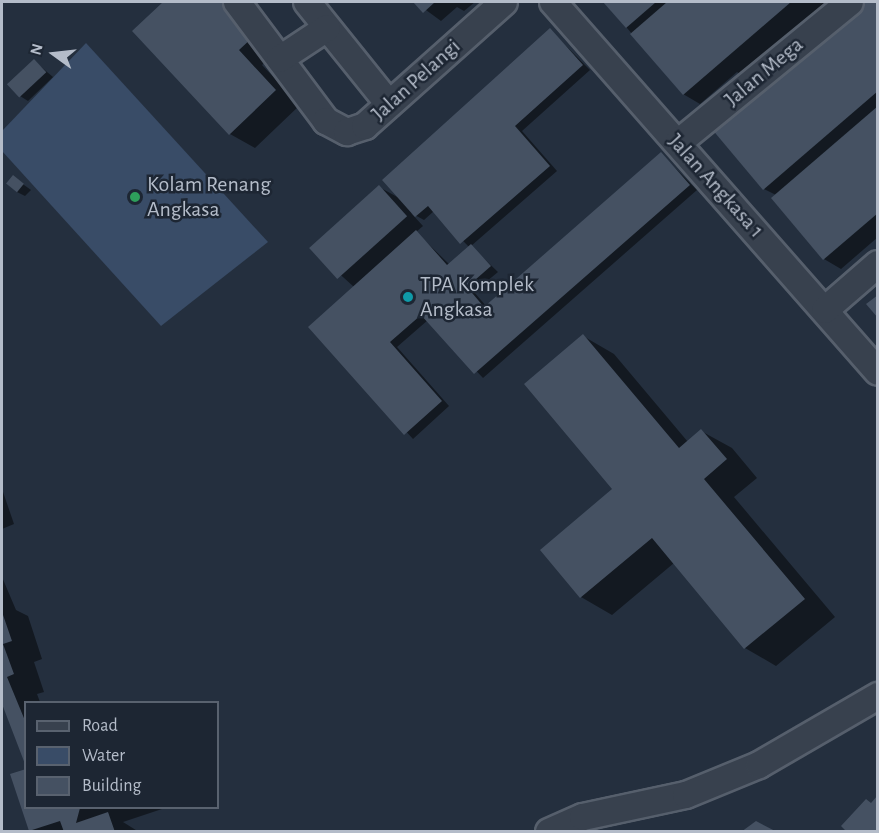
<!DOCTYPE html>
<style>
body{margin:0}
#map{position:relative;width:879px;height:833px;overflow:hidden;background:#242f3e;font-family:"Alegreya Sans",sans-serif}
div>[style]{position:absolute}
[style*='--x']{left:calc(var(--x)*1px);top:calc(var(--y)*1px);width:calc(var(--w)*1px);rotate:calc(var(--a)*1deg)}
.water>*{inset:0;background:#394c67}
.shadow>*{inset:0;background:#0007}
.building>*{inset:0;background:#455162;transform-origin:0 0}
.roads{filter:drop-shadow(2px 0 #565f6c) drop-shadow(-2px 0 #565f6c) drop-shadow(0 2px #565f6c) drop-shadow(0 -2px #565f6c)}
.minor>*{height:26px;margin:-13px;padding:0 13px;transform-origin:13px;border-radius:13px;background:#38414e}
.dots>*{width:16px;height:16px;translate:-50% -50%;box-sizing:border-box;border:3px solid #1d2633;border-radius:50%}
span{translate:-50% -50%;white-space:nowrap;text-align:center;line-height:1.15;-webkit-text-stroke:5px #1d2633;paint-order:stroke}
.street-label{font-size:22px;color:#b4bcc9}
.poi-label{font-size:22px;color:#b4bcc9}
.left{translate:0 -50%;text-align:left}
.frame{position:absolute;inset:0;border:3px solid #b4bcc9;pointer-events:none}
.legend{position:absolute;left:24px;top:701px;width:195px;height:108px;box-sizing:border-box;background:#1d2633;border:2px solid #59626f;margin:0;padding:8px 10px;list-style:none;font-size:18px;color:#b4bcc9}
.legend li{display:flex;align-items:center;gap:12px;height:30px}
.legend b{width:30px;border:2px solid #59626f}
.north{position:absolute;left:24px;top:24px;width:60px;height:60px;-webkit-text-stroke:4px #1d2633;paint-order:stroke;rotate:285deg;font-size:16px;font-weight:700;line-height:24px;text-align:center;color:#b4bcc9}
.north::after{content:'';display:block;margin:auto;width:21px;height:27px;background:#b4bcc9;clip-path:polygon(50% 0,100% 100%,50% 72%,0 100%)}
</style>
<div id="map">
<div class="water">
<i style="clip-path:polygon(86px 43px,268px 242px,161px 326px,2px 151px,2px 131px)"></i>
</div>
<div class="shadow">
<i style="clip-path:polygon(166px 2px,228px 2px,277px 51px,262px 65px,300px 105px,255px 148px,230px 134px,134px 31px)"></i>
<i style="clip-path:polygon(415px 2px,475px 2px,464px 11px,457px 7px,441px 21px)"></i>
<i style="clip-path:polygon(605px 2px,832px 2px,745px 77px,737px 72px,700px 104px,683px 94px)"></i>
<i style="clip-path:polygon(859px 2px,878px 2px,878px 237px,841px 269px,824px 259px,776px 195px,764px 189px)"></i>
<i style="clip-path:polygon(evenodd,550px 30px,590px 70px,522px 131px,557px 171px,471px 246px,498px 272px,474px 292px,487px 307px,661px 154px,697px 190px,483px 378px,428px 320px,397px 347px,449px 406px,413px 439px,310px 327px,354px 287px,311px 248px,379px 187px,401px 199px,550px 30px,434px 211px,469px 247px,450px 265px,416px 232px,423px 226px,411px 213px,424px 220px,434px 211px)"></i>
<i style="clip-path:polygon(34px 61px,53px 77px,28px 101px,20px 96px)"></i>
<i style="clip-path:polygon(13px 177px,31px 190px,25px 196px,17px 192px)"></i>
<i style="clip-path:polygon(583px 336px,614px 354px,688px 442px,701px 431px,732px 448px,757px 478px,734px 497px,835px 617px,776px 666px,745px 648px,674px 563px,612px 615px,581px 597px,542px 550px,614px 490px)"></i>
<i style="clip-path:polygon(2px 489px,14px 524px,2px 529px)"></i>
<i style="clip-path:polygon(2px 577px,16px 610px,28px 616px,42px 659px,34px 662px,44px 692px,37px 694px,40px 702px,26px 702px,26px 762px,2px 698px)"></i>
<i style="clip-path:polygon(12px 775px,26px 808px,162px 809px,123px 822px,139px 832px,32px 832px)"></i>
</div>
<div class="building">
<i style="clip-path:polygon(163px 2px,221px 2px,253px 37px,239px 50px,276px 90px,229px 135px,132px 31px)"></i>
<i style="clip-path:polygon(413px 2px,435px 2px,423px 13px)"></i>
<i style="clip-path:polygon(603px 2px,656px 2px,626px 28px)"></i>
<i style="clip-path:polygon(667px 2px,791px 2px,683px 95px,630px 34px)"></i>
<i style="clip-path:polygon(857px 2px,878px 2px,878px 91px,763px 190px,711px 128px)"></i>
<i style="clip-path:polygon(550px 28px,583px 65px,515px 126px,550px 166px,460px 244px,428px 206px,415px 217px,382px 180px)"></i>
<i style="left:34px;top:59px;width:18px;height:37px;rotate:47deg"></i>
<i style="clip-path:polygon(878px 106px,878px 213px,823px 260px,771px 198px)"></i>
<i style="clip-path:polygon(661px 152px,690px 185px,474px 374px,421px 315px,390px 342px,442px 401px,404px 435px,308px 327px,416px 230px,447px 265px,471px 244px,491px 266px,467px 287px,484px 307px)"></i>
<i style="left:13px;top:175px;width:14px;height:11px;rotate:39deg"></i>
<i style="left:379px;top:185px;width:42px;height:94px;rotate:48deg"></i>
<i style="clip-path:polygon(878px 295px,878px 318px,866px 304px)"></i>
<i style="clip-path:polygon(583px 334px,679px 448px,701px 429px,727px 459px,704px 479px,805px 599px,744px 649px,652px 538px,580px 598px,540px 550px,612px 489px,524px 384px)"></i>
<i style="clip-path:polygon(2px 612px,12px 641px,3px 644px,14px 674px,7px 677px,26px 723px,25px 764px,2px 704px)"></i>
<i style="clip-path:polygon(26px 769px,26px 808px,80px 808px,76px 823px,108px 812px,115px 832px,64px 832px,60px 821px,29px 831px,10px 774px)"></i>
<i style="clip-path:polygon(878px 795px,878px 832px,847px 832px,841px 826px,866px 799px,871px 803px)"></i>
<i style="clip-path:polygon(756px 821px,777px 832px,741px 832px)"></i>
</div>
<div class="roads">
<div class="minor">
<i style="--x:237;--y:2;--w:149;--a:53.2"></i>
<i style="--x:326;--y:121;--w:24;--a:28"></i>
<i style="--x:347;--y:132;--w:19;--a:-18"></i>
<i style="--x:365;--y:126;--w:186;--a:-41.7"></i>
<i style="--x:307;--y:2;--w:131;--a:51.2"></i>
<i style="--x:553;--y:2;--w:492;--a:48.7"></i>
<i style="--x:280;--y:59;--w:56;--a:-33.4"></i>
<i style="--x:678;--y:143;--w:222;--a:-39.3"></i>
<i style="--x:825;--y:310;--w:70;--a:-41"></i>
<i style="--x:549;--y:832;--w:37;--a:-24"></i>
<i style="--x:583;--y:817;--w:105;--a:-12.1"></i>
<i style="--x:686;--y:795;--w:79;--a:-22.3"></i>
<i style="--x:759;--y:765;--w:138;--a:-30.1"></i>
</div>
</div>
<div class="dots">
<i style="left:135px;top:197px;background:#2e9e5b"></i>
<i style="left:408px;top:297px;background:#0f9aa8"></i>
</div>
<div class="street-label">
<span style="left:764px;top:72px;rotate:-40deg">Jalan Mega</span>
<span style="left:416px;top:80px;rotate:-42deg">Jalan Pelangi</span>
<span style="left:716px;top:186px;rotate:48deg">Jalan Angkasa 1</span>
</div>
<div class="poi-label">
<span class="left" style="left:147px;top:197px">Kolam Renang<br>Angkasa</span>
<span class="left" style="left:420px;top:297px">TPA Komplek<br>Angkasa</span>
</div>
<div class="frame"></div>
<ul class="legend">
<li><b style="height:8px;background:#38414e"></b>Road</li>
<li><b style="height:16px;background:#394c67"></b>Water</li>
<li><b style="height:16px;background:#455162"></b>Building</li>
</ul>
<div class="north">N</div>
</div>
